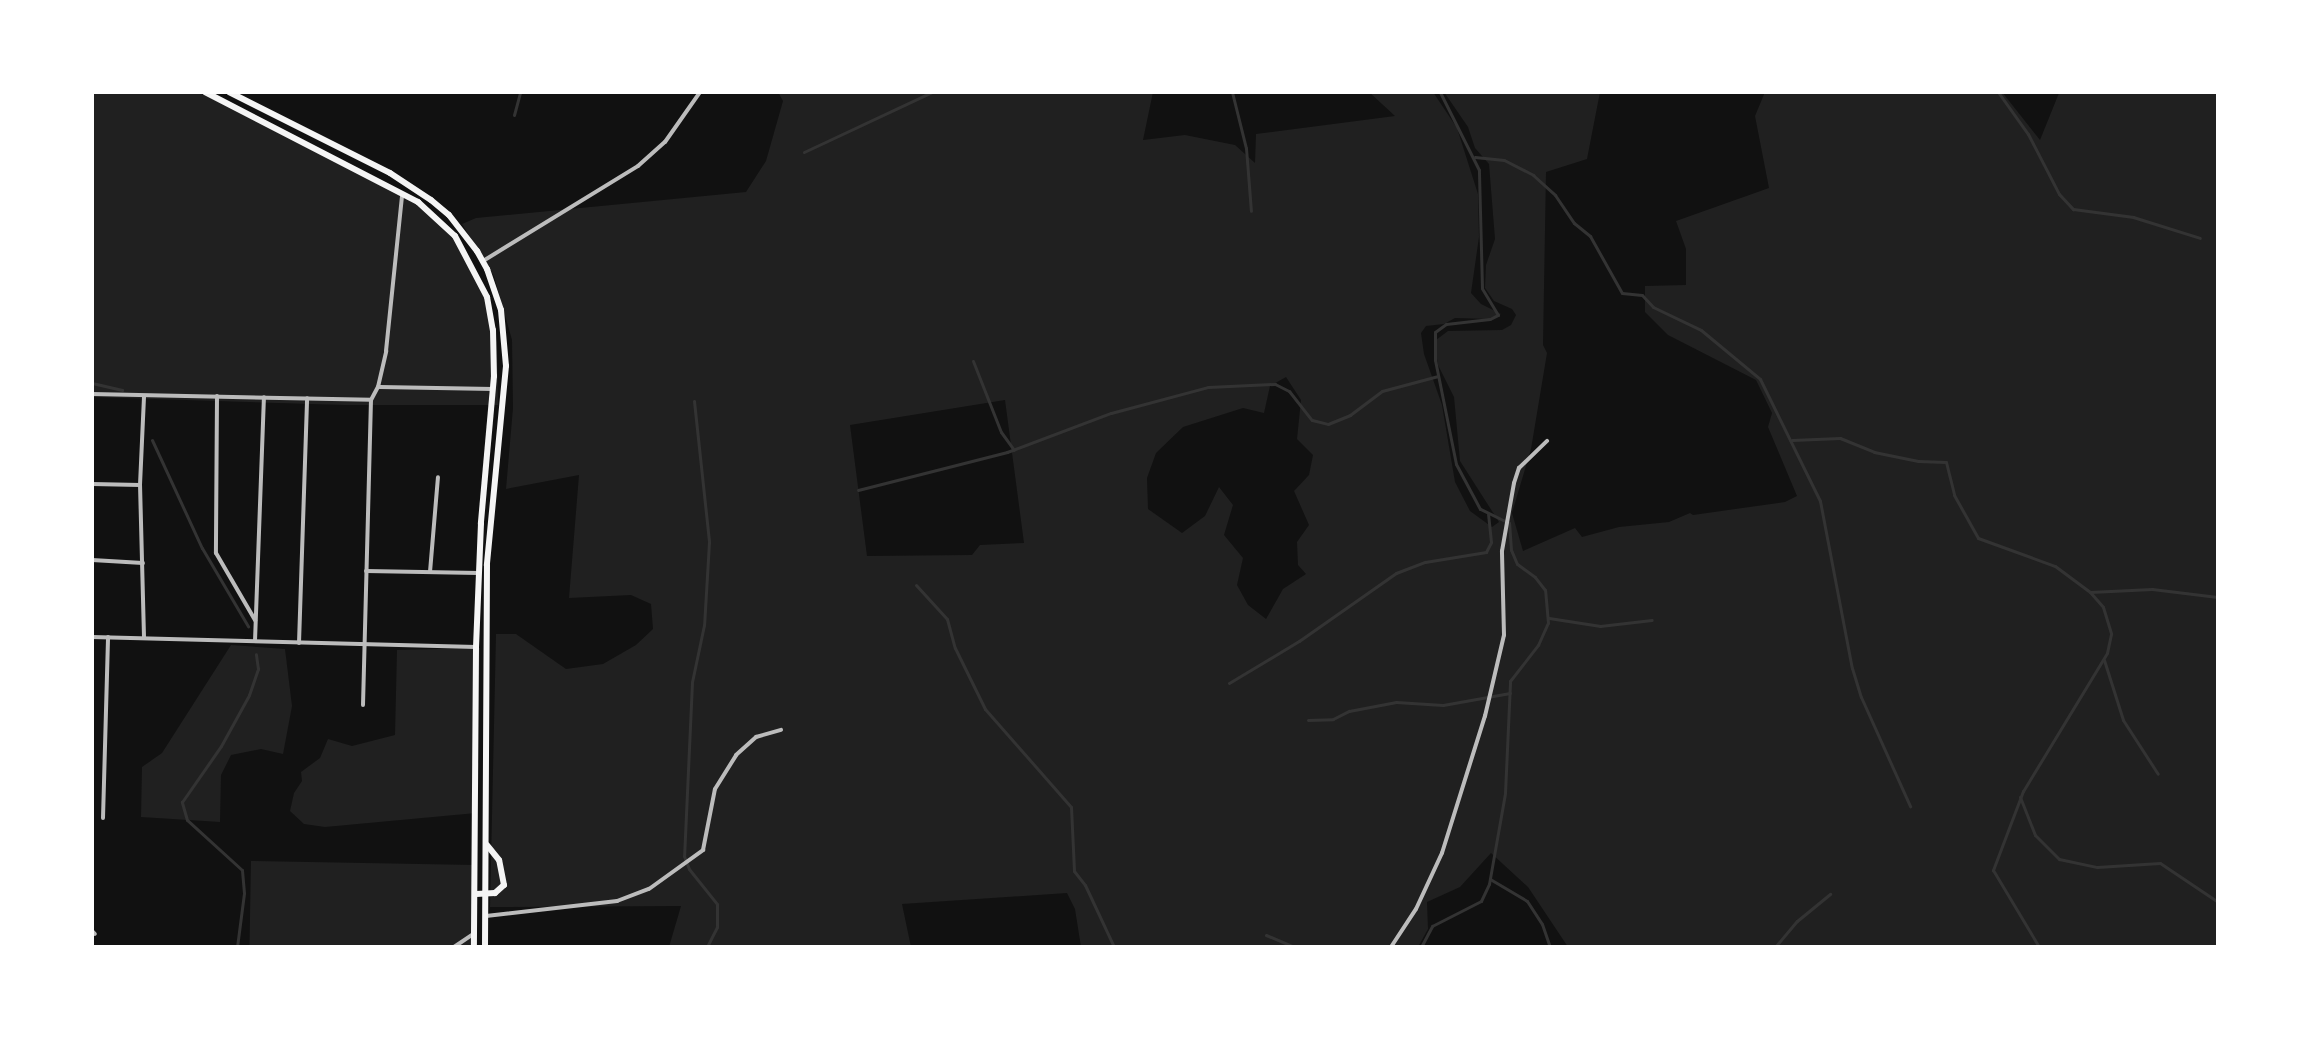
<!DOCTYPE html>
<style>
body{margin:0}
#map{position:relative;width:2310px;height:1039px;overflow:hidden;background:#111;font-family:Helvetica,sans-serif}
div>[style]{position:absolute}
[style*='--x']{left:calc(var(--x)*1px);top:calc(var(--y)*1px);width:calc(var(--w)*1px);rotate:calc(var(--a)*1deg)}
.green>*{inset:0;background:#202020;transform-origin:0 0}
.stream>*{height:3px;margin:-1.5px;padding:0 1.5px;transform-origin:1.5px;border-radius:1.5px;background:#333}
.minor>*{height:4px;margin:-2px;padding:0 2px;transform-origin:2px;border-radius:2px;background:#bcbcbc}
.primary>*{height:6px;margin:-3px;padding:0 3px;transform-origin:3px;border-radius:3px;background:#f5f5f5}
span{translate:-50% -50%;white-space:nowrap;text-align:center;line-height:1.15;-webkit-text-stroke:6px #fff;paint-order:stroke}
.frame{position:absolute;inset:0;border:94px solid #fff;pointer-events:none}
</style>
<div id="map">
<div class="green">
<i style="clip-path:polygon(92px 92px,199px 92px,415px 203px,452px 236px,480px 282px,497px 342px,498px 405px,344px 405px,92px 397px)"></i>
<i style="clip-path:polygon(evenodd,778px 92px,1153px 92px,1143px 140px,1185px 135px,1235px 145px,1255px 163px,1256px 134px,1395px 116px,1369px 92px,1433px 92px,1457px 128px,1478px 194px,1479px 237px,1471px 293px,1481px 304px,1501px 314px,1490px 319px,1455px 318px,1444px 324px,1426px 326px,1421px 333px,1424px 354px,1442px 405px,1455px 482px,1470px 511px,1492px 527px,1499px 522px,1460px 461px,1454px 397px,1438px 365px,1435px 347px,1436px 340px,1448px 331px,1502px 330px,1511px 325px,1516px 315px,1512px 309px,1494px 301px,1485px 288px,1486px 265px,1495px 239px,1489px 164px,1475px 148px,1468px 127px,1444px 92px,1600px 92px,1587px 159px,1546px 172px,1543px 345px,1547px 353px,1531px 449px,1512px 513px,1523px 551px,1575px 528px,1582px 537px,1619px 527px,1669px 522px,1690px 513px,1693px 515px,1785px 502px,1797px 496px,1768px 427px,1772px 413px,1756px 380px,1668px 335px,1645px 312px,1645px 286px,1686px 285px,1686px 249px,1676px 221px,1769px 188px,1755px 116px,1765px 92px,2002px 92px,2040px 140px,2059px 93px,2218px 92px,2218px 947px,1568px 947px,1528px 887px,1491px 853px,1460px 887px,1427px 902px,1428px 929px,1418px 947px,1081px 947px,1075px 909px,1067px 893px,902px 904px,911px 947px,669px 947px,681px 906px,490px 907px,496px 634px,516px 634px,566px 669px,603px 664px,636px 645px,653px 629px,651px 604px,631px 595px,569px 598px,579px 475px,506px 489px,513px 408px,512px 340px,494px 276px,462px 224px,476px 218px,746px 192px,766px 161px,783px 101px,778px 92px,1286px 377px,1301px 400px,1297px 439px,1313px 455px,1309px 475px,1294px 491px,1309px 525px,1297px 542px,1298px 565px,1306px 574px,1283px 589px,1266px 619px,1248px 605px,1237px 585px,1243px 558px,1224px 535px,1233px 505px,1219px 487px,1205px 516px,1182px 533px,1148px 509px,1147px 478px,1156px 453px,1183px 427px,1243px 408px,1264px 413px,1270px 386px,1286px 377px,778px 92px,1005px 400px,1024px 543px,980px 545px,972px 555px,867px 556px,850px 425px,1005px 400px)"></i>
<i style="clip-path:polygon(231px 645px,285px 649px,292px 706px,283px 754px,261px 749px,231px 755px,221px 775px,220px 822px,141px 817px,142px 767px,162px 753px)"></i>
<i style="clip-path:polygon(480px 648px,476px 813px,325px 827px,304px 824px,290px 811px,294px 793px,302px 781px,301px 772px,320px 758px,328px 739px,352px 746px,395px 735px,397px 650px)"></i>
<i style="left:251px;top:861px;width:224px;height:86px;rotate:1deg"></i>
</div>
<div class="stream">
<i style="--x:1232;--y:92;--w:58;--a:76"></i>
<i style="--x:1246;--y:148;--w:63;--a:85.5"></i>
<i style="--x:1998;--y:92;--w:52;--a:54.5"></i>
<i style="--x:2028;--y:134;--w:68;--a:62.7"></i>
<i style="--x:2059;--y:194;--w:21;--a:47"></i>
<i style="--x:2073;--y:209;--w:61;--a:7.6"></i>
<i style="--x:2133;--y:217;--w:70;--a:17.4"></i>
<i style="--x:514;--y:115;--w:24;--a:-75"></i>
<i style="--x:804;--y:152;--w:141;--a:-25.1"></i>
<i style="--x:1475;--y:157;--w:29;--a:6"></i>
<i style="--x:1504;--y:160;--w:33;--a:27"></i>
<i style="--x:1533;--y:175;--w:30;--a:42"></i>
<i style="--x:1555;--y:195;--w:34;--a:56"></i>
<i style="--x:1574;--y:223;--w:21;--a:39"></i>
<i style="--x:1590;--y:236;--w:65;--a:60.7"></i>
<i style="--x:1622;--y:293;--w:20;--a:6"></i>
<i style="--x:1642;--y:295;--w:16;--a:47"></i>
<i style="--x:1653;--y:307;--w:53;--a:25.6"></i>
<i style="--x:1701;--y:330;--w:77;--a:39.7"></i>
<i style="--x:1760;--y:379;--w:136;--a:63.8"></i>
<i style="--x:1820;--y:501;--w:170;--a:79.2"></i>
<i style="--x:1852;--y:668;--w:30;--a:73"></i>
<i style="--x:1861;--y:697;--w:120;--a:65.8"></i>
<i style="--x:973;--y:361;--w:76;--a:68.5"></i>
<i style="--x:1001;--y:432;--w:22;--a:54"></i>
<i style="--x:92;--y:383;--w:31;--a:13"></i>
<i style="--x:694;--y:401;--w:142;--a:83.9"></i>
<i style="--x:709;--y:542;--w:83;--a:93.4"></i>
<i style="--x:704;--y:625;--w:58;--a:101.9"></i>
<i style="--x:692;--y:682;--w:174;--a:92.6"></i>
<i style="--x:684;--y:856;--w:14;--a:69"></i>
<i style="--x:689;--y:869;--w:45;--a:51.3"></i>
<i style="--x:717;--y:904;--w:23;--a:90"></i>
<i style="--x:717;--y:927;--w:22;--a:117"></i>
<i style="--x:152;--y:440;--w:119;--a:65.2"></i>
<i style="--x:202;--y:548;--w:91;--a:59.5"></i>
<i style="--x:1792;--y:440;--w:48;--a:-2.4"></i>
<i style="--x:1840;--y:438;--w:37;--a:22"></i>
<i style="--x:1874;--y:452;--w:45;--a:11.6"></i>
<i style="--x:1918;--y:461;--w:28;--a:2"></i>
<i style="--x:1946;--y:462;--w:34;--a:76"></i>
<i style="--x:1954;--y:495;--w:49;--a:60.8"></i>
<i style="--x:1978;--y:538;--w:82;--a:20"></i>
<i style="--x:2055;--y:566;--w:44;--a:36.6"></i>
<i style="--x:2090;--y:592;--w:20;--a:49"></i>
<i style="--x:2103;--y:607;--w:28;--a:73"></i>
<i style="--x:2111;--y:634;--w:19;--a:102"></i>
<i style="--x:2107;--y:653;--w:162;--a:121.3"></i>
<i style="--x:2023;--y:791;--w:85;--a:110.8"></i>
<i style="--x:1993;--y:870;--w:90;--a:59.1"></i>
<i style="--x:858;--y:490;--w:154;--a:-14.3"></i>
<i style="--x:1007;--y:452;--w:111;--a:-20.6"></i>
<i style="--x:1111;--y:413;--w:100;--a:-15"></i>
<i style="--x:1208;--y:387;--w:67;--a:-2.6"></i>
<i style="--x:1275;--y:384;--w:16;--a:27"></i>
<i style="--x:1289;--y:391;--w:37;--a:52"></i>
<i style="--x:1312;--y:420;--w:16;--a:14"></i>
<i style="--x:1328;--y:424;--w:24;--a:-22"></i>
<i style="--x:1350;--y:415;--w:40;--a:-37"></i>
<i style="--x:1382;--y:391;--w:58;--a:-15"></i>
<i style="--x:916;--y:585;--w:46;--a:47.6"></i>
<i style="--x:947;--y:619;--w:30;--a:75"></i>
<i style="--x:955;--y:648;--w:68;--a:63.8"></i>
<i style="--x:985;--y:709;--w:130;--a:48.7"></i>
<i style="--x:1071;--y:807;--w:64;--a:87.3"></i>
<i style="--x:1074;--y:871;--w:18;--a:52"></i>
<i style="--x:1085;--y:885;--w:68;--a:64.9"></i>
<i style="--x:2090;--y:592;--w:62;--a:-2.8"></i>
<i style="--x:2152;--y:589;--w:66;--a:6.9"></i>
<i style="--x:1549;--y:618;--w:52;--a:8.9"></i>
<i style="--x:1600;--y:626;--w:52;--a:-6.6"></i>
<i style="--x:2104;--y:660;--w:63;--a:72.4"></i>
<i style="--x:2123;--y:720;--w:64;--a:57.1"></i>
<i style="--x:1229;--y:683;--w:82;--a:-31"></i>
<i style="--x:1299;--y:641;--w:118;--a:-35"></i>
<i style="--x:1396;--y:573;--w:31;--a:-21"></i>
<i style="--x:1425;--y:562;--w:62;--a:-9.3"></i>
<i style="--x:1486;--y:552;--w:11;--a:-63"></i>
<i style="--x:1491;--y:542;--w:28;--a:-96"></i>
<i style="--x:1308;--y:720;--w:25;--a:-2"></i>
<i style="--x:1333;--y:719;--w:18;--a:-27"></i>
<i style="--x:1349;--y:711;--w:48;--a:-10.8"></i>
<i style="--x:1396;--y:702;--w:47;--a:3.7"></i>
<i style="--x:1443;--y:705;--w:68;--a:-10.2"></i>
<i style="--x:2020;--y:797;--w:41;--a:68.5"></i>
<i style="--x:2035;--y:835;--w:34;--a:45"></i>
<i style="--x:2059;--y:859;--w:39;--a:12"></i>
<i style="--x:2097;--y:867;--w:63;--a:-3.6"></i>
<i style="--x:2160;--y:863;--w:70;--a:33.9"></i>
<i style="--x:1490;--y:879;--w:43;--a:30.7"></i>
<i style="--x:1527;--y:901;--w:27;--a:57"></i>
<i style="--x:1542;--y:924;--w:24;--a:71"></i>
<i style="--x:1266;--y:935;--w:30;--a:23"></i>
<i style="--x:237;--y:947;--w:54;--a:-82.6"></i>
<i style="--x:244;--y:893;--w:23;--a:-95"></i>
<i style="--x:242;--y:870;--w:74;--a:-137.7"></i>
<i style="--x:187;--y:820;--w:19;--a:-106"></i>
<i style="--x:182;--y:802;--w:68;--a:-55.1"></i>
<i style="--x:221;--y:746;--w:58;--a:-61.2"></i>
<i style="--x:249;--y:695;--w:28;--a:-71"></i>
<i style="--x:258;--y:669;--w:15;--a:-98"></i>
<i style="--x:1421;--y:947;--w:24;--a:-62"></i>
<i style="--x:1432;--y:926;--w:55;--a:-27"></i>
<i style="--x:1481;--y:901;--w:19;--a:-65"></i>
<i style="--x:1489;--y:884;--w:92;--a:-80"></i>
<i style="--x:1505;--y:793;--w:112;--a:-87.4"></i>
<i style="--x:1510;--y:681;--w:46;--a:-52.1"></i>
<i style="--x:1538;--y:645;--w:24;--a:-66"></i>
<i style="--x:1548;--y:623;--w:33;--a:-95"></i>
<i style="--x:1545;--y:590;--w:16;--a:-128"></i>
<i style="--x:1535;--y:577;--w:22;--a:-144"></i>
<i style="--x:1517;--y:564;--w:15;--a:-113"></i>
<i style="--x:1511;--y:550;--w:27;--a:-94"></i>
<i style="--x:1509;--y:523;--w:32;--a:-154"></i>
<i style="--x:1480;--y:509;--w:51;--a:-118.1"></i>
<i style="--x:1456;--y:464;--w:106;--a:-101.4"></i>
<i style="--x:1435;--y:360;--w:28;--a:-90"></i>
<i style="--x:1435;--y:332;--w:14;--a:-36"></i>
<i style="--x:1446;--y:324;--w:44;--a:-6.5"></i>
<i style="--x:1490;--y:319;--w:9;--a:-27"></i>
<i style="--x:1498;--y:315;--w:31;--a:-121"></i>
<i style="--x:1482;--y:288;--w:118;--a:-91.5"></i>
<i style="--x:1479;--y:170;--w:87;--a:-116.6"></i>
<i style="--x:1775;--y:947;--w:34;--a:-50"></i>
<i style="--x:1797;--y:921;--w:43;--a:-39.3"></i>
</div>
<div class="minor">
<i style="--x:483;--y:261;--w:182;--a:-31.5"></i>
<i style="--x:638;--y:166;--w:36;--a:-42"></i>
<i style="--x:665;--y:142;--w:61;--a:-55"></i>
<i style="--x:380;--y:387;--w:113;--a:1"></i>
<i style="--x:92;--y:394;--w:279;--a:1.2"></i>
<i style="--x:217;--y:396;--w:157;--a:90.4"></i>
<i style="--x:216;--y:553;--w:78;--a:59.8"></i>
<i style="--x:92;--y:484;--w:48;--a:1.2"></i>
<i style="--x:92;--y:560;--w:51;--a:3.4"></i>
<i style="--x:366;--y:571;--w:113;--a:1"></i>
<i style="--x:430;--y:572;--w:95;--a:-85.2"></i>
<i style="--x:92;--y:637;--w:384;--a:1.5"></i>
<i style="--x:144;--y:637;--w:152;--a:-91.5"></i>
<i style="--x:140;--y:485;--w:89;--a:-87.4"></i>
<i style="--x:255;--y:641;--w:244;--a:-87.9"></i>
<i style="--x:299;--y:643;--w:245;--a:-88.1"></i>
<i style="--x:363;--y:705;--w:305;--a:-88.5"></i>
<i style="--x:371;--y:400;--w:15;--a:-62"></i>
<i style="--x:378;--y:387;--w:37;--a:-77"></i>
<i style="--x:386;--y:351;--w:157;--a:-84.1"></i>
<i style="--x:103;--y:818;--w:181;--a:-88.4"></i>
<i style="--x:486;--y:916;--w:132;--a:-6.5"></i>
<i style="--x:617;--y:901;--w:34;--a:-21"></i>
<i style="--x:649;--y:889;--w:67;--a:-35.8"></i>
<i style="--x:703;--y:850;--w:62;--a:-78.9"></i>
<i style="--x:715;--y:789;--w:40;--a:-58"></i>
<i style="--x:736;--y:755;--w:27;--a:-42"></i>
<i style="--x:756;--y:737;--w:26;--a:-16"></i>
<i style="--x:92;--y:931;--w:4;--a:45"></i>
<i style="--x:454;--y:947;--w:23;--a:-34"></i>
<i style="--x:1391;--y:947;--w:45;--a:-56.7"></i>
<i style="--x:1416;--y:909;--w:62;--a:-65.1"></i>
<i style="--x:1442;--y:853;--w:144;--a:-72.6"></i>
<i style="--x:1485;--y:716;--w:83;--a:-76.8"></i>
<i style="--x:1504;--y:635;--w:84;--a:-91.4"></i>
<i style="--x:1502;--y:551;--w:69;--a:-80"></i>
<i style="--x:1514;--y:483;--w:16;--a:-72"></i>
<i style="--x:1519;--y:468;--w:39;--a:-44"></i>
</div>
<div class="primary">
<i style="--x:205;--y:92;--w:240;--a:27.3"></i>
<i style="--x:418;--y:202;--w:50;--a:42.6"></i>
<i style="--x:455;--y:236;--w:69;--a:62.3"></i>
<i style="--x:487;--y:297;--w:34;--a:80"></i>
<i style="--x:493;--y:330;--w:46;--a:88.8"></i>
<i style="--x:494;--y:376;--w:148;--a:95.1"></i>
<i style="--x:481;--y:523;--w:124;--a:92.3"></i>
<i style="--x:476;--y:647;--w:300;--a:90.4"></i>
<i style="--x:229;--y:92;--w:180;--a:26.7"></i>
<i style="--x:390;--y:173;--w:49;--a:33.4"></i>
<i style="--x:431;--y:200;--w:23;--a:40"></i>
<i style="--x:449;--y:215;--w:46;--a:52.1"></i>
<i style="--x:477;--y:251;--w:21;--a:61"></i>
<i style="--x:487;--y:269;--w:43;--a:71.1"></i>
<i style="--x:501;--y:310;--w:56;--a:84.9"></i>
<i style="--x:506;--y:366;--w:200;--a:95.5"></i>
<i style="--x:487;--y:565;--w:382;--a:90.3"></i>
<i style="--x:476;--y:894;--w:19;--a:-3"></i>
<i style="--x:495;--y:893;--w:12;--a:-42"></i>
<i style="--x:504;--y:885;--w:25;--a:-101"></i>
<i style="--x:499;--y:860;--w:19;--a:-129"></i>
</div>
<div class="frame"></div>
</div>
